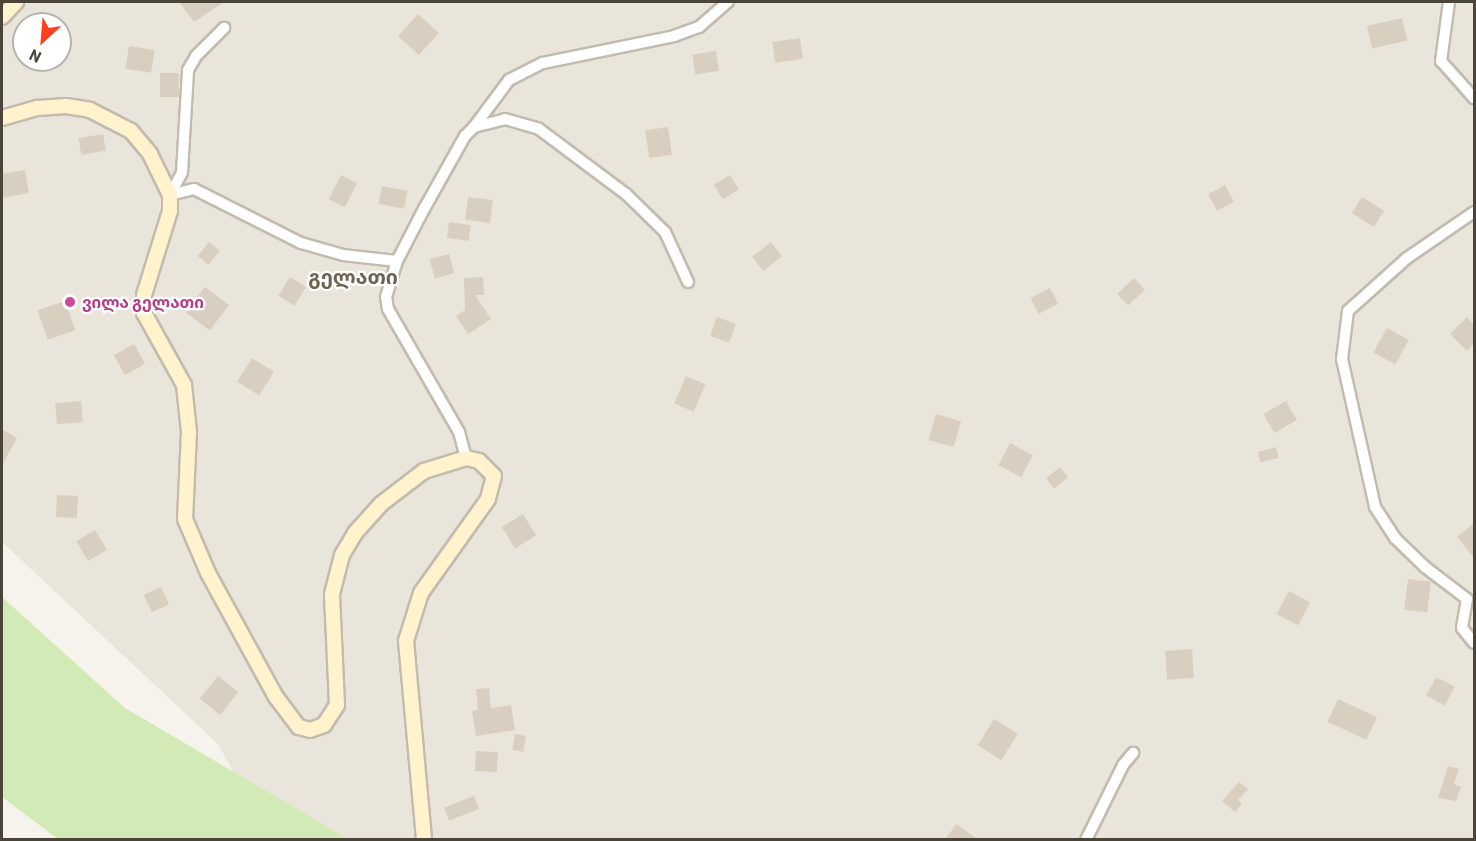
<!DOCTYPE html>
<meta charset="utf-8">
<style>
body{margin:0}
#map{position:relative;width:1476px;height:841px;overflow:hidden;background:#f6f3ec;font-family:Barlow,"Noto Sans Georgian",sans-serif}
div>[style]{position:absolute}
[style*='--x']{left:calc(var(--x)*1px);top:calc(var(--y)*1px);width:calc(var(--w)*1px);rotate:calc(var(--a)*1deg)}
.residential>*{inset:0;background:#eae5da}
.green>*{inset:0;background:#d2eab5}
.building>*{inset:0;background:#d8cfc1;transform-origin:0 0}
.roads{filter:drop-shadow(2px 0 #c2bbae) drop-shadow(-2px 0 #c2bbae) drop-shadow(0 2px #c2bbae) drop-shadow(0 -2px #c2bbae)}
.street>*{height:10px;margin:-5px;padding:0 5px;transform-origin:5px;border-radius:5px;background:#fff}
.secondary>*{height:14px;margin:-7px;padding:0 7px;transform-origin:7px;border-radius:7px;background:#fff3cd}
.dots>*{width:16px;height:16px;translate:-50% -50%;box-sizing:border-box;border:3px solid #fff;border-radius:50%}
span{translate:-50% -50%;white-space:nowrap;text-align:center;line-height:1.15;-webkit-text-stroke:4.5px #fff;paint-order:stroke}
.hotel-label{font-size:16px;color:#b23c85;font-weight:700}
.left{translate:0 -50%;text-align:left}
.quarter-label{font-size:20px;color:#6e6250;font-weight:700}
.frame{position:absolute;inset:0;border:3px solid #4b4439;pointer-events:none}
.north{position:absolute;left:12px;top:12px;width:60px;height:60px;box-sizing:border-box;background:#fff;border:2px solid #b7b4b0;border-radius:50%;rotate:206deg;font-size:16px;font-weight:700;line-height:24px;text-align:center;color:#4b4439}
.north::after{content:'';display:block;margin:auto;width:21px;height:27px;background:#fc3f1d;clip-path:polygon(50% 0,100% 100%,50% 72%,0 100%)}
</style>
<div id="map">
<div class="residential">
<i style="clip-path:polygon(evenodd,27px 2px,1474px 2px,1474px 839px,270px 839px,218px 744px,2px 542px,2px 14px,27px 2px,24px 24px,60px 24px,60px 60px,24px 60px,24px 24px)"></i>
</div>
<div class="green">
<i style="clip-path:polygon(2px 597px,125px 708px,348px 839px,58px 839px,2px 797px)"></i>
</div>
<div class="building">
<i style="clip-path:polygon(179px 2px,224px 2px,194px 22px)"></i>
<i style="left:418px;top:14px;width:28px;height:30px;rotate:42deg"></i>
<i style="left:1402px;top:18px;width:23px;height:36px;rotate:77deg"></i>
<i style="left:800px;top:38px;width:21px;height:28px;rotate:82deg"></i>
<i style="left:129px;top:46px;width:26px;height:23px;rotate:9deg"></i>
<i style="left:716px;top:51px;width:20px;height:24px;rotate:81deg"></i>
<i style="left:179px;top:73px;width:24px;height:19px;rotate:90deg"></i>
<i style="left:668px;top:127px;width:28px;height:23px;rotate:82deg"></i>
<i style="left:103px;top:134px;width:17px;height:25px;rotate:80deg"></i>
<i style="clip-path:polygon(25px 170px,29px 193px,2px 198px,2px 174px)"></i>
<i style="left:341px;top:175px;width:18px;height:27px;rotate:27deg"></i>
<i style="left:730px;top:175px;width:17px;height:19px;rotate:59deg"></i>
<i style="left:1225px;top:185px;width:19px;height:19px;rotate:62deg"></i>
<i style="left:382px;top:186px;width:26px;height:18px;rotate:11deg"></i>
<i style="left:468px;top:197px;width:25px;height:23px;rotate:7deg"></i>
<i style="left:1362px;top:197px;width:26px;height:19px;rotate:32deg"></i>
<i style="left:449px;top:222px;width:22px;height:16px;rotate:8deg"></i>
<i style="left:209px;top:242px;width:14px;height:18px;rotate:39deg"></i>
<i style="left:771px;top:242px;width:18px;height:24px;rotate:52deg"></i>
<i style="left:449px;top:254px;width:20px;height:20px;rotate:75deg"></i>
<i style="left:290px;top:277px;width:19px;height:22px;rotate:32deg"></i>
<i style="clip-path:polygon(483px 277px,484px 295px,475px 295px,491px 319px,468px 334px,456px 316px,465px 310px,464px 278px)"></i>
<i style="left:1134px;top:278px;width:16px;height:23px;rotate:47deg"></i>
<i style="left:205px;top:287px;width:30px;height:32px;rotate:37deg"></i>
<i style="left:1050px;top:288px;width:18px;height:22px;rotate:63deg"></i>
<i style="left:65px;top:301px;width:31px;height:29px;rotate:71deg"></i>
<i style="left:717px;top:317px;width:20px;height:20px;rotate:20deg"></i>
<i style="clip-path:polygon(1467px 317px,1474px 325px,1474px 344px,1467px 351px,1450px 334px)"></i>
<i style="left:1387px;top:328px;width:25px;height:28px;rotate:29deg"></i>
<i style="left:134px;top:344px;width:23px;height:23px;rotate:61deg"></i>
<i style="left:252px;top:358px;width:26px;height:28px;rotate:32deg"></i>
<i style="left:686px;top:376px;width:21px;height:30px;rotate:23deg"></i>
<i style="left:81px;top:401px;width:21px;height:26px;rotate:85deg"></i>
<i style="left:1286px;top:401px;width:22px;height:26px;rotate:60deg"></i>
<i style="left:936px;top:414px;width:26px;height:27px;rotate:16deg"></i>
<i style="clip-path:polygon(2px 429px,17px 438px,2px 465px)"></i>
<i style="left:1010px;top:443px;width:26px;height:25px;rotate:28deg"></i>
<i style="left:1276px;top:447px;width:11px;height:19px;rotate:75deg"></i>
<i style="left:1060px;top:467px;width:13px;height:18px;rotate:51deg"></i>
<i style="left:57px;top:495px;width:21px;height:22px;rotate:3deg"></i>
<i style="left:523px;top:514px;width:25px;height:25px;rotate:58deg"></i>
<i style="clip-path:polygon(1474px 523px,1474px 558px,1457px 537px)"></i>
<i style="left:95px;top:530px;width:23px;height:22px;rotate:59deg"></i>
<i style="left:1408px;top:579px;width:23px;height:31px;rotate:7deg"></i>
<i style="left:161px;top:587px;width:19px;height:19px;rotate:65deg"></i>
<i style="left:1289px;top:591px;width:24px;height:26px;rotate:28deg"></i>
<i style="left:1192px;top:649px;width:29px;height:27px;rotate:86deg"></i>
<i style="left:218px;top:676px;width:26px;height:29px;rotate:39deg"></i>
<i style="left:1436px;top:677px;width:21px;height:21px;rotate:28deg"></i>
<i style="clip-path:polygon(489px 688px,491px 708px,511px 705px,515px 730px,476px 736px,472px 711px,478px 710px,476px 689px)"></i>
<i style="left:1338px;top:699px;width:43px;height:25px;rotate:25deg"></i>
<i style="left:994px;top:719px;width:28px;height:31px;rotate:32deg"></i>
<i style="left:515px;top:734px;width:11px;height:16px;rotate:10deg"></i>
<i style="left:476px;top:751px;width:22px;height:20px;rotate:3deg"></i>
<i style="clip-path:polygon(1448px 766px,1459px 769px,1454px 784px,1461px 787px,1456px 801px,1438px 798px)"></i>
<i style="clip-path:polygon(1239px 782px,1248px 789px,1238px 800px,1242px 804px,1235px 812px,1222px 801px)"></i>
<i style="left:474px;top:796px;width:14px;height:32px;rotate:69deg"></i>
<i style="clip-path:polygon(956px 824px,979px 840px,945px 840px)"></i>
</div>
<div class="roads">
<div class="street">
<i style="--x:1449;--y:2;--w:60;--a:97.7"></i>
<i style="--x:1441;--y:61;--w:50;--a:48.3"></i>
<i style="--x:474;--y:127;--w:59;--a:-53.3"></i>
<i style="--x:509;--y:80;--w:38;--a:-27"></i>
<i style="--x:543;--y:63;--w:134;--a:-11.6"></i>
<i style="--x:674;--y:36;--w:27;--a:-20"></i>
<i style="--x:699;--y:27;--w:38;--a:-41"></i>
<i style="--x:170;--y:195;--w:25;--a:-14"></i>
<i style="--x:194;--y:189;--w:120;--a:26.8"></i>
<i style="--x:301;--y:243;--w:44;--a:15.9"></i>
<i style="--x:343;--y:255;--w:54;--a:6.3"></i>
<i style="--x:170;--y:195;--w:26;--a:-62"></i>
<i style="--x:182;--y:172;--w:102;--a:-86.6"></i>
<i style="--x:188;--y:70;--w:16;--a:-60"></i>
<i style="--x:196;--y:56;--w:40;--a:-45"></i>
<i style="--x:1474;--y:212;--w:81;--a:145.5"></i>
<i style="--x:1407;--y:258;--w:79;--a:138.1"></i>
<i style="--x:1348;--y:311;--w:48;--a:97.1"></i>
<i style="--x:1342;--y:359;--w:152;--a:77.4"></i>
<i style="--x:1375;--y:507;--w:37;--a:57"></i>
<i style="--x:1395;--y:538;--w:42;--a:44"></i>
<i style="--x:1425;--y:567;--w:53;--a:37.3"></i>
<i style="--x:1467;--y:599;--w:29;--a:100"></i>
<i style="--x:1462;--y:628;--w:19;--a:51"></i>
<i style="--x:466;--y:458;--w:27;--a:-105"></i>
<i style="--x:459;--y:432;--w:142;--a:-120"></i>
<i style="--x:388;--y:309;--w:12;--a:-99"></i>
<i style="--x:386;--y:297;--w:38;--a:-73"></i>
<i style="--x:397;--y:261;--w:59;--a:-62.6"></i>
<i style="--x:424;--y:209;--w:84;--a:-60.7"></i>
<i style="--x:465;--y:136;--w:13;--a:-45"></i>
<i style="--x:474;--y:127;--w:32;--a:-14"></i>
<i style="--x:505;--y:119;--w:35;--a:16"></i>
<i style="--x:539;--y:129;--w:109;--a:36.8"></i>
<i style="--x:626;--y:194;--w:54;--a:44.3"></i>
<i style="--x:665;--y:232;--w:55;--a:65.3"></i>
<i style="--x:1086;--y:840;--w:84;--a:-63.7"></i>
<i style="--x:1123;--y:765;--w:16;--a:-50"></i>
</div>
<div class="secondary">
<i style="--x:2;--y:17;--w:21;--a:-47"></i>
<i style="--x:2;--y:118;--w:37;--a:-16"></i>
<i style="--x:38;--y:108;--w:28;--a:-4"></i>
<i style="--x:66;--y:106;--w:24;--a:9"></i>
<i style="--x:90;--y:110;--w:46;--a:27.1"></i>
<i style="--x:131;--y:131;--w:30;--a:50"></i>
<i style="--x:150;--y:154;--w:46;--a:64"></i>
<i style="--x:170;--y:195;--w:16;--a:90"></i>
<i style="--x:170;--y:211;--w:88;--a:107.2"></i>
<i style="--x:144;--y:295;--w:18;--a:90"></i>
<i style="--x:144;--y:313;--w:82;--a:60.9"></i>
<i style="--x:184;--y:385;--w:47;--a:83.9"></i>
<i style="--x:189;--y:432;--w:87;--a:92.6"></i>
<i style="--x:185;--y:519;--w:59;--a:66.9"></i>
<i style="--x:208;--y:573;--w:141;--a:61.3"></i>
<i style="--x:276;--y:697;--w:38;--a:53"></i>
<i style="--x:299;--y:727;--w:11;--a:15"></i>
<i style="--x:310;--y:730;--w:15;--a:-20"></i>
<i style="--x:324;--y:725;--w:24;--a:-57"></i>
<i style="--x:337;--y:705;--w:111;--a:-92.6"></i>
<i style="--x:332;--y:594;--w:40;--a:-75.6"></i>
<i style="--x:342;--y:555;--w:26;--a:-59"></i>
<i style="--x:355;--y:533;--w:39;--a:-48"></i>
<i style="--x:381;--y:504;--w:54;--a:-37.5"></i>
<i style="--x:424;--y:471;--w:44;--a:-17.2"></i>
<i style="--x:466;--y:458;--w:13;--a:13"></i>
<i style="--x:479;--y:461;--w:21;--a:45"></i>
<i style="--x:494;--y:476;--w:24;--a:105"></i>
<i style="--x:488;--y:499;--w:115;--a:125.5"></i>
<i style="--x:421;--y:593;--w:50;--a:107.4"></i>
<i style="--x:406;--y:641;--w:200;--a:84.8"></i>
</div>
</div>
<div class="dots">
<i style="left:70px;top:302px;background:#d1479c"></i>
</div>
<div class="hotel-label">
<span class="left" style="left:82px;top:302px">ვილა გელათი</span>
</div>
<div class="quarter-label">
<span style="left:353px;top:276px">გელათი</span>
</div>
<div class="frame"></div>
<div class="north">N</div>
</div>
